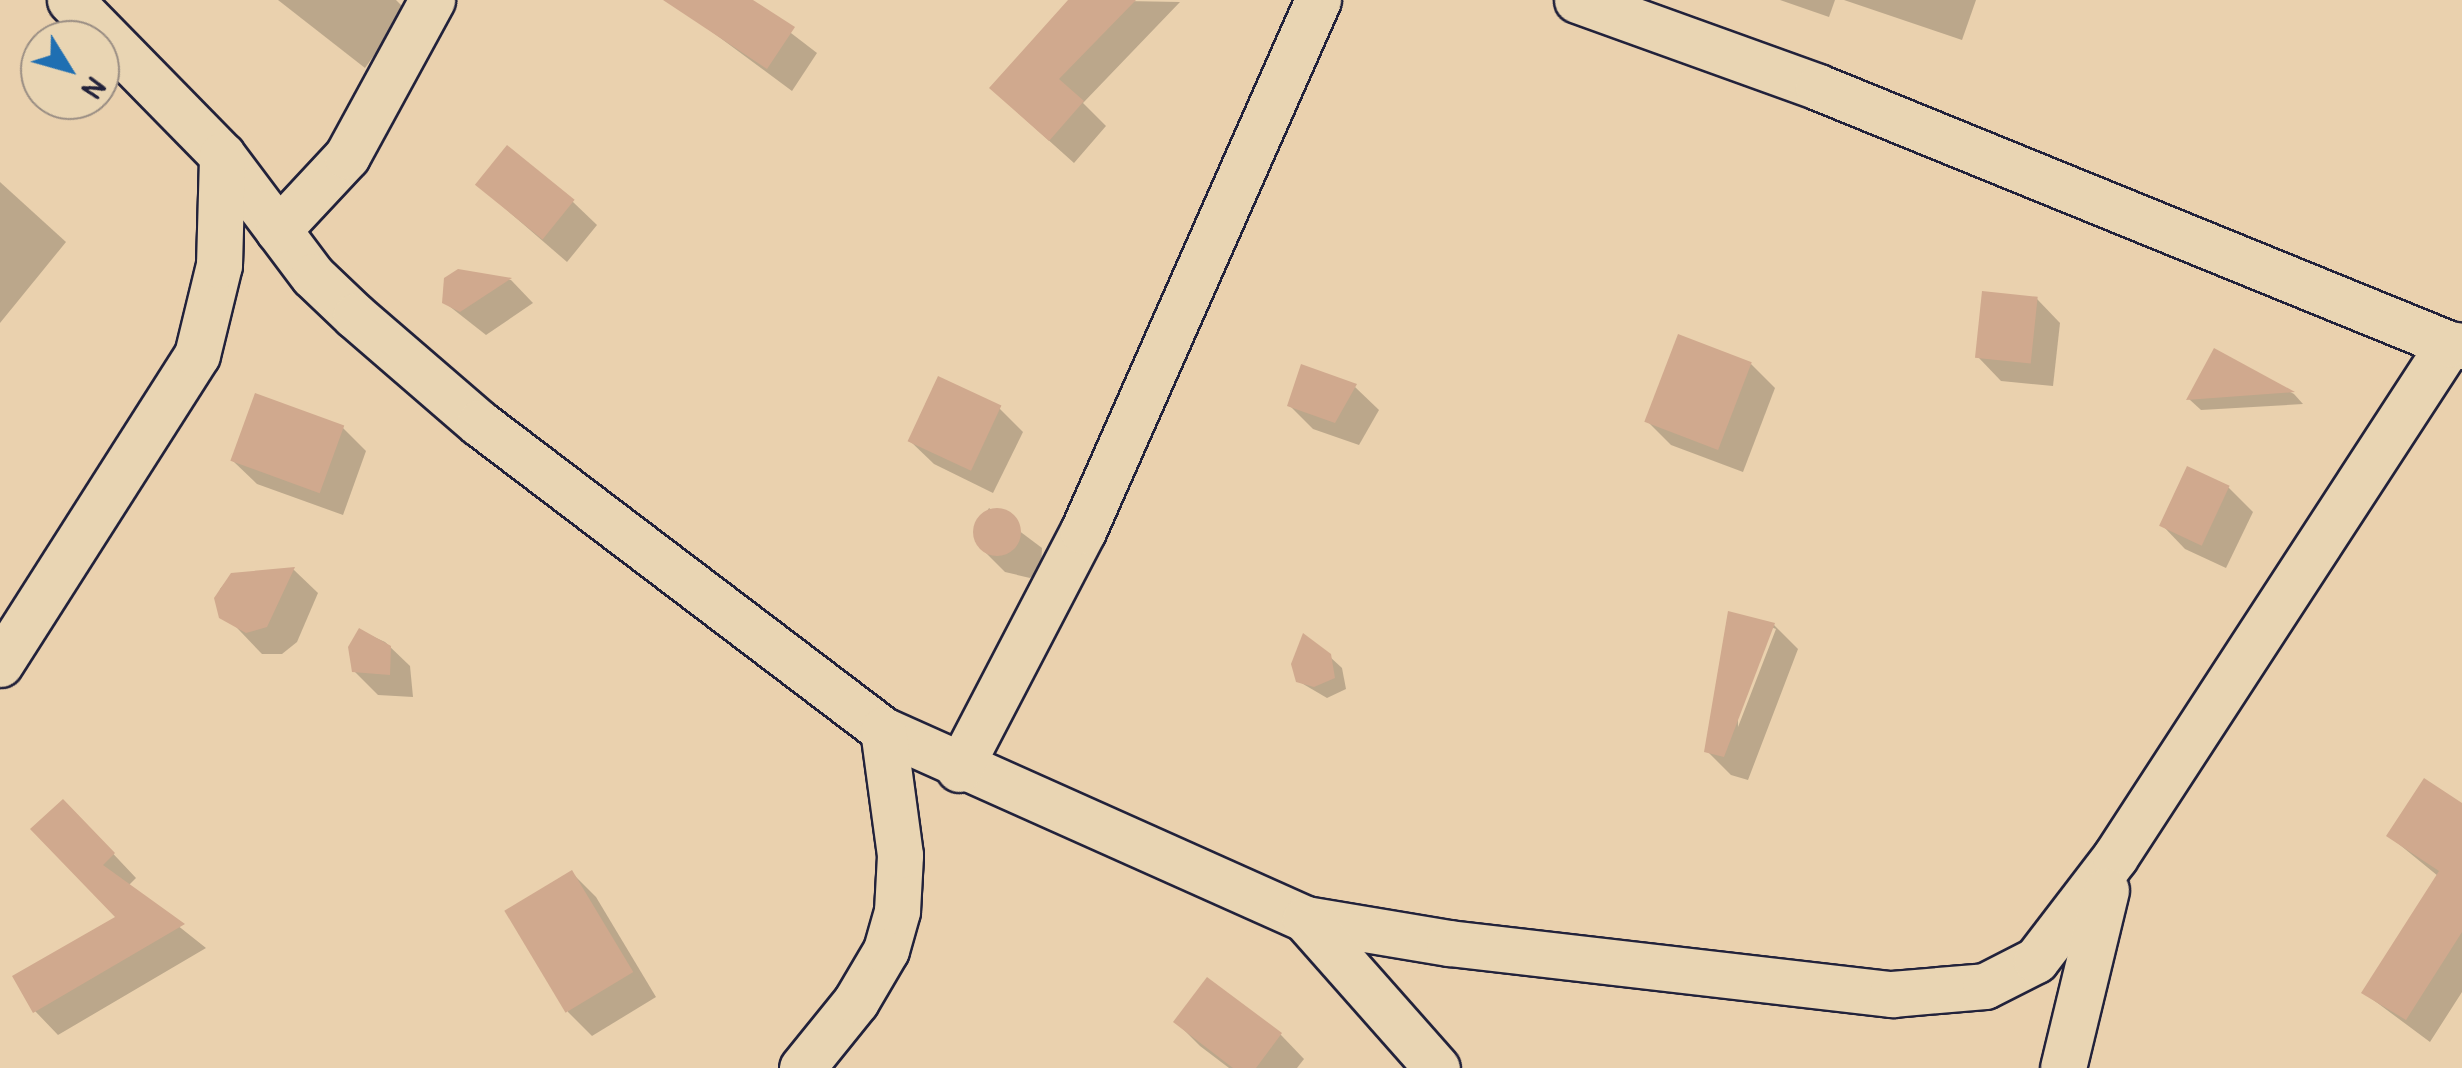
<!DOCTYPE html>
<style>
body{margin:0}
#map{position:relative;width:2462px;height:1068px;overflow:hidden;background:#ead1ae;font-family:Pangolin,sans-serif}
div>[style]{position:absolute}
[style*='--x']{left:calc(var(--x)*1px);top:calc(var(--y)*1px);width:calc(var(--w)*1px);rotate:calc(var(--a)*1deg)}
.shadow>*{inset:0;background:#0003}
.building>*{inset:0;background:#d0a98e;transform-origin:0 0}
.round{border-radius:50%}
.roads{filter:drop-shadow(2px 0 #22223b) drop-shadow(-2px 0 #22223b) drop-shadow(0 2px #22223b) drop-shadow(0 -2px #22223b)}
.minor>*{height:45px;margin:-22.5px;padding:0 22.5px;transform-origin:22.5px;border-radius:22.5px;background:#e9d5b3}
span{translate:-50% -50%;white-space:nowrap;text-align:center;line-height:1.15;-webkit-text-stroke:10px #e9d5b3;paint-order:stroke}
.north{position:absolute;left:20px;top:20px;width:100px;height:100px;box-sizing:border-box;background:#e9d5b3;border:2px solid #998d83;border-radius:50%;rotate:127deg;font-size:28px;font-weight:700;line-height:40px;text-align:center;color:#22223b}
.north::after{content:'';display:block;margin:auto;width:35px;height:45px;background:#1f6fb2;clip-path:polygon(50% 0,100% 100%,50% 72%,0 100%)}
</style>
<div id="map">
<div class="shadow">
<i style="clip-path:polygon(278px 0,396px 0,406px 10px,365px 68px)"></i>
<i style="clip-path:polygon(709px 0,748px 0,817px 53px,792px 91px,696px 20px)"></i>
<i style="clip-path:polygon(1071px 0,1180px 2px,1083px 103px,1106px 126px,1074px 163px,1016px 111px)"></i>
<i style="clip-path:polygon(1780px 0,1835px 0,1829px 17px)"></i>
<i style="clip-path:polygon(1844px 0,1976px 0,1962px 40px)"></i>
<i style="clip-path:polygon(0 182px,66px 242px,0 323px)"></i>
<i style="clip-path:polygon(478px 185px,573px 202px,597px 225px,567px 262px)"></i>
<i style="clip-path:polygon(458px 271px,511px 280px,533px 303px,486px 335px,444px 302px)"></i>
<i style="clip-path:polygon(2037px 299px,2060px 323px,2053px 386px,2001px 381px,1978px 357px)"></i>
<i style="clip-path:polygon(2215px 352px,2294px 394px,2303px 404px,2201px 410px,2189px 399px)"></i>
<i style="clip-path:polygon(1751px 364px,1775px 388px,1743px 472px,1671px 445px,1647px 421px)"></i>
<i style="clip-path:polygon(1355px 387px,1379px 410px,1359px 445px,1313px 429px,1289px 405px)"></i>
<i style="clip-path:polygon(999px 408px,1023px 432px,993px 493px,934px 464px,910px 441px)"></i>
<i style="clip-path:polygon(342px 427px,366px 451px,343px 515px,257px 484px,233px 461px)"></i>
<i style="clip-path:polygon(2189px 469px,2229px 488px,2253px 512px,2226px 568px,2185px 549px,2162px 525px)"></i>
<i style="clip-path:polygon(989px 508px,1042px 548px,1041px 568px,1030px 578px,1005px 572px,981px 548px,976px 530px)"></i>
<i style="clip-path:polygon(294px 570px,318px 593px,297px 642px,282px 654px,262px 654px,218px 608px,220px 589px,232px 575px)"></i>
<i style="clip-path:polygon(evenodd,1730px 614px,1774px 625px,1798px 649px,1748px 780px,1731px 775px,1707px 751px,1730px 614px,1771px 627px,1776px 629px,1738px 727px,1738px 714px,1771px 627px)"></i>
<i style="clip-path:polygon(361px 631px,385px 642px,410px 666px,413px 697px,378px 695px,354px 671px)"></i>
<i style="clip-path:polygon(1329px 656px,1342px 668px,1346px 689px,1327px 698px,1298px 681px)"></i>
<i style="clip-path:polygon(2462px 806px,2462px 992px,2430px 1042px,2364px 993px,2438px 876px,2389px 836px)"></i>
<i style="clip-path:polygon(87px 826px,136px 878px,128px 886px,206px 948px,58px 1035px,35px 1011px,119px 918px)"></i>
<i style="clip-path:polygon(572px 873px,596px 897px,656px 997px,592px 1036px,568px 1012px)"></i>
<i style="clip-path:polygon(1208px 980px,1281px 1035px,1304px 1059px,1297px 1068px,1229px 1068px,1200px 1046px,1176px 1022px)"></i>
</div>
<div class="building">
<i style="clip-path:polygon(663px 0,753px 0,795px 27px,767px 69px)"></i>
<i style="clip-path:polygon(1068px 0,1136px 0,1059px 79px,1084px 101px,1049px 141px,989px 88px)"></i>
<i style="left:507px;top:145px;width:87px;height:51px;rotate:39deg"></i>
<i style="clip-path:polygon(458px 269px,512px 278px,460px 312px,442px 303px,444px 278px)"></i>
<i style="left:1982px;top:291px;width:56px;height:67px;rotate:6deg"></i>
<i style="left:1678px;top:334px;width:79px;height:94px;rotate:21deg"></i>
<i style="clip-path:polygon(2214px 348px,2295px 392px,2186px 400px)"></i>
<i style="clip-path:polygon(1301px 364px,1357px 384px,1335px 423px,1287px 406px)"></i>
<i style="left:938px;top:376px;width:70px;height:72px;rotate:25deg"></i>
<i style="left:255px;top:393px;width:95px;height:72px;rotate:20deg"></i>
<i style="left:2187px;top:466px;width:47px;height:66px;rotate:25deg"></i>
<i class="round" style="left:973px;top:508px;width:48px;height:48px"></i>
<i style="clip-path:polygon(295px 567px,267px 627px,246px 633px,219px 618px,214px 598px,231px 573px)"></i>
<i style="clip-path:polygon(1728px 611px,1775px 623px,1724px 757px,1704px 752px)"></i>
<i style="clip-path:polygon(359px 628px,391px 646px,390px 675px,352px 672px,348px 647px)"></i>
<i style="clip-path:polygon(1303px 633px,1331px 654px,1335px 678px,1314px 687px,1296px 682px,1291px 664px)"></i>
<i style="clip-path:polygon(2424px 778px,2462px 803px,2462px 932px,2406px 1020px,2361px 993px,2439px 871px,2386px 836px)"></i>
<i style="clip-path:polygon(63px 799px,115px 853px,103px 865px,185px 924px,33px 1013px,12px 976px,115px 917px,30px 829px)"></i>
<i style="left:572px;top:870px;width:119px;height:79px;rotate:59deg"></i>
<i style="clip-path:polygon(1207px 977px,1282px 1033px,1256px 1068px,1233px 1068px,1173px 1022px)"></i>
</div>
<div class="roads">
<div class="minor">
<i style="--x:70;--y:0;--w:217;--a:45.6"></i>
<i style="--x:222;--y:155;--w:151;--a:53.1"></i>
<i style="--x:313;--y:276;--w:58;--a:43.6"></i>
<i style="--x:355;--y:316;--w:164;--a:40.8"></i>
<i style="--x:479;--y:423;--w:507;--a:37.23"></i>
<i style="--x:883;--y:730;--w:462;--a:24.1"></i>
<i style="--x:1305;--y:919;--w:146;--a:9.5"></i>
<i style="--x:1449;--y:943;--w:446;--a:6.6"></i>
<i style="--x:1892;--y:994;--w:93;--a:-4.9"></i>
<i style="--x:1985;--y:986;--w:57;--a:-27"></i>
<i style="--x:2036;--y:960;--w:130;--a:-52.5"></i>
<i style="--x:2115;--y:857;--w:612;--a:-56.93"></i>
<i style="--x:2449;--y:344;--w:13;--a:9"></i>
<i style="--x:1577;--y:0;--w:256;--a:19.8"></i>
<i style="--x:1818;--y:87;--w:681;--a:22.16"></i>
<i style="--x:278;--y:230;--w:101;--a:-47"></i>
<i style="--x:347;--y:156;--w:178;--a:-61.4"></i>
<i style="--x:0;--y:664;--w:366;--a:-57.5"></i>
<i style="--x:197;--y:355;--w:93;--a:-76.3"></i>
<i style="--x:219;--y:265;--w:110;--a:-88.4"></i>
<i style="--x:959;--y:769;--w:268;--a:-62.5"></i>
<i style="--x:1083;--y:531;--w:581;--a:-66.13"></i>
<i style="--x:1305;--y:919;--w:199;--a:48.5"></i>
<i style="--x:802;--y:1068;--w:86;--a:-51.1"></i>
<i style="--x:856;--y:1001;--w:59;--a:-59.5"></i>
<i style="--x:886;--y:950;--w:41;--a:-74.2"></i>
<i style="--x:897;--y:911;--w:56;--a:-86.9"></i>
<i style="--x:900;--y:855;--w:126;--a:-97.7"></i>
<i style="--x:2063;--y:1068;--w:183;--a:-76.4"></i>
</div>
</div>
<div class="north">N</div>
</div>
